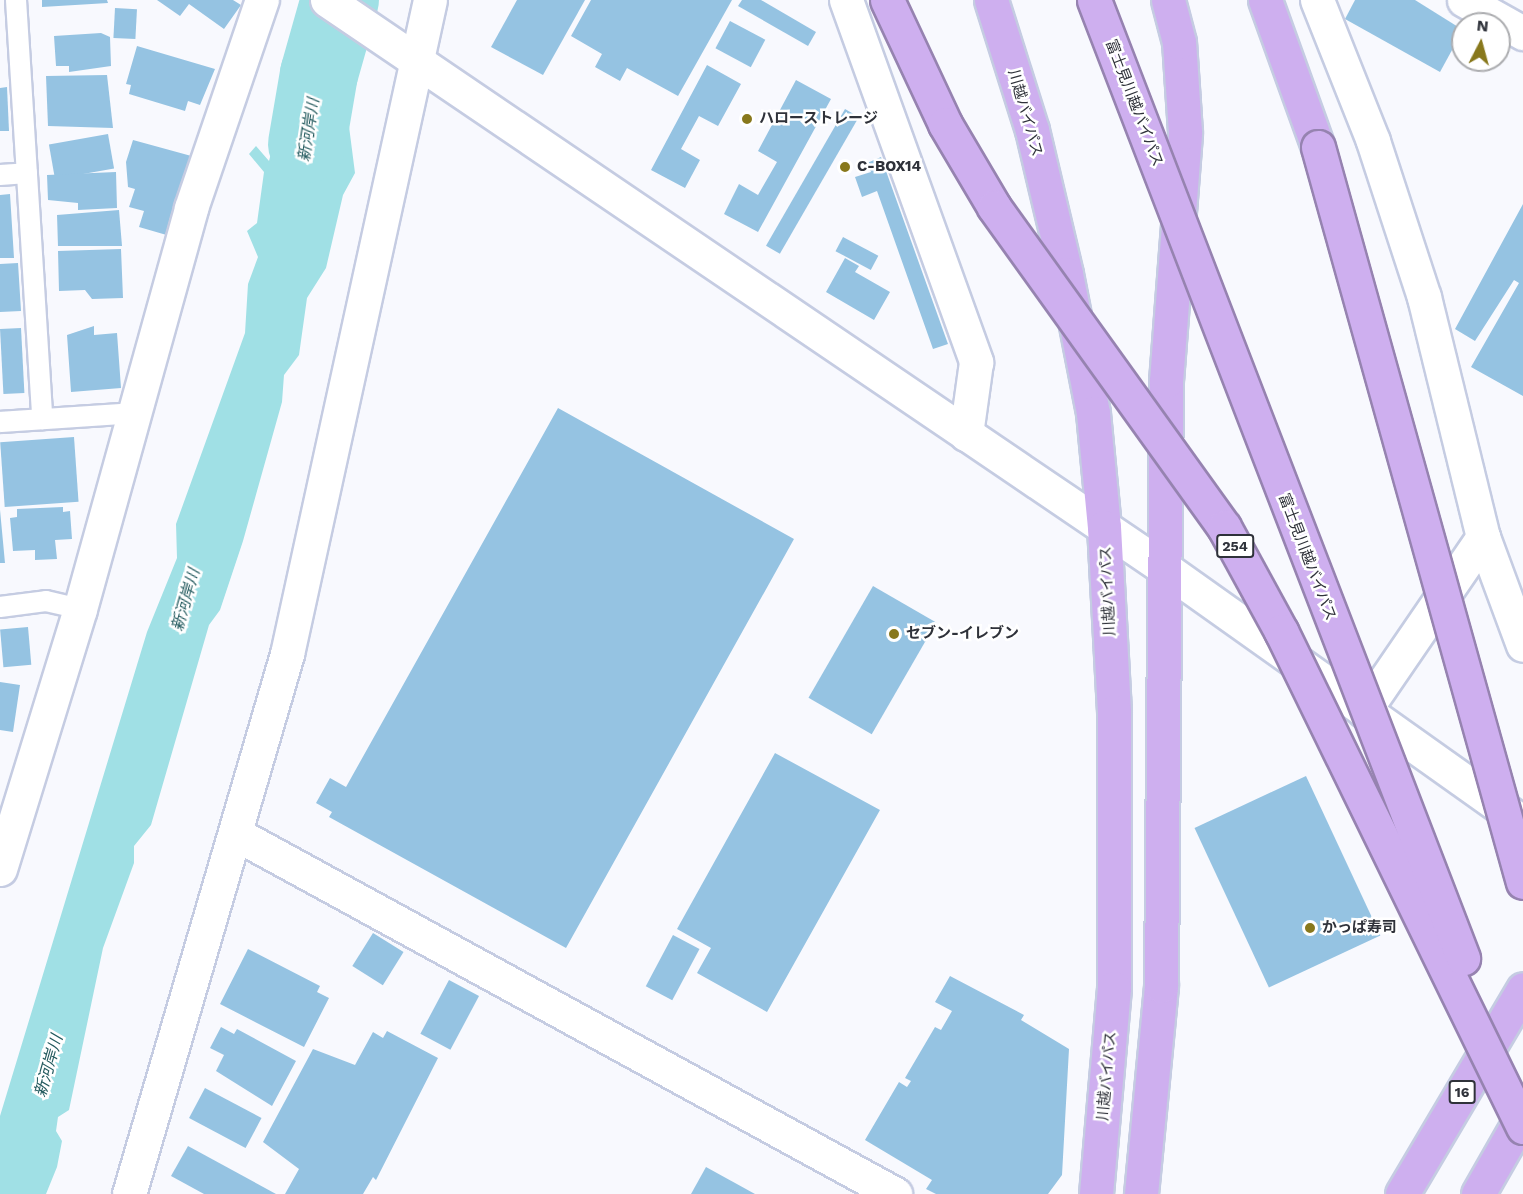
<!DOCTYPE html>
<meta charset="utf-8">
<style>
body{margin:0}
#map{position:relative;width:1523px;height:1194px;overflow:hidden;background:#f8f9fe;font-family:"Work Sans","Noto Sans JP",sans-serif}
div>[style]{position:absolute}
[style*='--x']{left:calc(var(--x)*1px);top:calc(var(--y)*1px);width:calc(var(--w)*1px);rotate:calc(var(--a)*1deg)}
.water>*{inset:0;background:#a0e0e5}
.river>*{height:78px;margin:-39px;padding:0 39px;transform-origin:39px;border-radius:39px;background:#a0e0e5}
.building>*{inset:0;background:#95c3e2;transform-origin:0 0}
.roads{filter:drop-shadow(2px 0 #c5cce2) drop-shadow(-2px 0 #c5cce2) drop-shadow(0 2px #c5cce2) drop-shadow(0 -2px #c5cce2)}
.lane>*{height:20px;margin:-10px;padding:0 10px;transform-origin:10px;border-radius:10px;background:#fff}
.street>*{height:33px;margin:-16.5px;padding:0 16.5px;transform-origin:16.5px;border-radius:16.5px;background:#fff}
.secondary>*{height:33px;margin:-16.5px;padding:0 16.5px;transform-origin:16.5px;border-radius:16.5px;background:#fff}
.highway>*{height:33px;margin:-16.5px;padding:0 16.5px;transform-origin:16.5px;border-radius:16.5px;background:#ceafef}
.bridges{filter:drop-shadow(2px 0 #9683b0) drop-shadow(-2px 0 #9683b0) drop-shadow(0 2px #9683b0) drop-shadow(0 -2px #9683b0)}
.highway-bridge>*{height:33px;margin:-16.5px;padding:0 16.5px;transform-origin:16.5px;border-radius:16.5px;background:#ceafef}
.dots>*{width:16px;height:16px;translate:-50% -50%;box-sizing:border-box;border:3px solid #fff;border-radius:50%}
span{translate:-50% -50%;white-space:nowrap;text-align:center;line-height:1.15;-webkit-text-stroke:5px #fff;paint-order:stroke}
.shield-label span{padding:2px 4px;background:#fff;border:2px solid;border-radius:4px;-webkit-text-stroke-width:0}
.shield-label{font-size:14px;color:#2f323a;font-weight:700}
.street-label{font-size:15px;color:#2f323a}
.poi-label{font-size:15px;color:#2f323a;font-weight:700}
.left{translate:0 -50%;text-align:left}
.water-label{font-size:16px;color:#235a5e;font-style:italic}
.north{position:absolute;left:1451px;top:12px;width:60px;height:60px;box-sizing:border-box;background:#fff;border:2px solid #acadb0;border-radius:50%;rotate:6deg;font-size:16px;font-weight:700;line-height:24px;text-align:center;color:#2f323a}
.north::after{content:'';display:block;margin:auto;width:21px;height:27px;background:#88781c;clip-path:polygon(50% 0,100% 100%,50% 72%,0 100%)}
</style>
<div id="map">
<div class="water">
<i style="clip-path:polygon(320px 35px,351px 55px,353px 79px,346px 103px,355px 173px,343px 195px,326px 268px,307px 298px,299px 355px,284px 375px,282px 402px,243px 541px,220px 610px,209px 625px,151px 825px,134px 846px,134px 863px,103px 948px,69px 1110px,58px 1117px,56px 1131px,62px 1141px,57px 1167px,46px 1194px,0 1194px,0 1116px,147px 632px,177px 558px,176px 524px,245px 333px,248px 284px,258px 257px,247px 231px,257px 223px,264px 172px,249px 154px,256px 146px,269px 161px,280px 118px,298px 112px)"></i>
</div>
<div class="river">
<i style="--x:307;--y:144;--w:71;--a:-80.3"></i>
<i style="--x:319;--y:74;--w:77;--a:-74.2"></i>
</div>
<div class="building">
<i style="clip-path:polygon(42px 0,107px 0,108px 3px,42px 7px)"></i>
<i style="clip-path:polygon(157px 0,233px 0,241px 5px,224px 29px,189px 4px,180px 16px)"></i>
<i style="clip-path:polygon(517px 0,585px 0,543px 75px,491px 47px)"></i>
<i style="clip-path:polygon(591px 0,732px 0,678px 96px,627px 68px,620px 81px,595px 67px,602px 54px,571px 36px)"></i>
<i style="clip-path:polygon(742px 0,761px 0,816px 32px,808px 46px,738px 6px)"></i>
<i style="clip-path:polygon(1355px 0,1415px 0,1463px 30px,1440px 72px,1345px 19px)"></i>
<i style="left:115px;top:8px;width:22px;height:30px;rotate:3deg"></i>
<i style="left:730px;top:21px;width:40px;height:31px;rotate:28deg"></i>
<i style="clip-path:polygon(101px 33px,110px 37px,111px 66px,69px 72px,69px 66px,56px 66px,54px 36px)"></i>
<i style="clip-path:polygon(137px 46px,215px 69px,200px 105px,188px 101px,185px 111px,129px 94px,131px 85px,126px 84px)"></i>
<i style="clip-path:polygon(707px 65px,741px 84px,718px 126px,699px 116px,681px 149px,700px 160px,685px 188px,651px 170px)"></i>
<i style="clip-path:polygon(107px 75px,113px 128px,48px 126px,46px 76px)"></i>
<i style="clip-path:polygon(796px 80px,831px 99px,758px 232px,724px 214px,739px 184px,758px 195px,777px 162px,758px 151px)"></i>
<i style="clip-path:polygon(7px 87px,9px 131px,0 131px,0 88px)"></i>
<i style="left:845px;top:109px;width:16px;height:158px;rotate:30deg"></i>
<i style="left:108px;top:134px;width:35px;height:60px;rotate:80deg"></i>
<i style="clip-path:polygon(133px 140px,195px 157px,170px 236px,139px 227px,144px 211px,129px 207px,135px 189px,128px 187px,126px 162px)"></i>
<i style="clip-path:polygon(881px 157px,948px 344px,933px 349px,877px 191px,862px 197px,855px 177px,871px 172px,867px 163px)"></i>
<i style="clip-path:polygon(116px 172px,117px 208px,78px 210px,78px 203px,48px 200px,47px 175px)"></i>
<i style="clip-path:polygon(10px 194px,14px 258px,0 258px,0 195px)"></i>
<i style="clip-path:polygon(1523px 204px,1523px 396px,1471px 367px,1519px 283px,1514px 280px,1475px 341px,1455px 329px)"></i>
<i style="clip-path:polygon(119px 210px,122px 246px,58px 246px,57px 215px)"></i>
<i style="left:843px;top:237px;width:40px;height:16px;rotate:28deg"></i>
<i style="clip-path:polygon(121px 249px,123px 298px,92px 299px,85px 290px,59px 291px,58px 251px)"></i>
<i style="clip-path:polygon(845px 258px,859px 266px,855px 272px,890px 292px,874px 320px,826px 292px)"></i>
<i style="clip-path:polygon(18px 263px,21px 311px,0 312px,0 264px)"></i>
<i style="clip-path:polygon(94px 326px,94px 335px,117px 333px,121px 388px,71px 392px,67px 335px)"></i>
<i style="left:21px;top:328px;width:65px;height:21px;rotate:87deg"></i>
<i style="clip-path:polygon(558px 408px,794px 539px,566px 948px,329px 817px,332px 812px,316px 803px,330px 778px,346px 787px)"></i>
<i style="left:74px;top:437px;width:65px;height:74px;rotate:86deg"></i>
<i style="clip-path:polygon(63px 507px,63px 512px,70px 511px,72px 539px,55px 540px,57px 559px,35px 560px,35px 550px,13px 551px,10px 518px,17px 517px,17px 509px)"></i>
<i style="clip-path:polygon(0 510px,5px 563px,0 563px)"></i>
<i style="left:873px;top:586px;width:73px;height:129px;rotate:30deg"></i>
<i style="left:28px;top:627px;width:38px;height:28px;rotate:85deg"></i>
<i style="clip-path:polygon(0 682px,20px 685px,13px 732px,0 730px)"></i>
<i style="clip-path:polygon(775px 753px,880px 810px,767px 1012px,697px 973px,711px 948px,677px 929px)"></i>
<i style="left:1306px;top:776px;width:176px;height:123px;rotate:65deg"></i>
<i style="left:373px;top:933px;width:36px;height:39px;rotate:32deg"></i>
<i style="left:673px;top:935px;width:30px;height:58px;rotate:28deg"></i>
<i style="clip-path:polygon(248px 949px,320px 986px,317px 992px,329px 998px,304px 1047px,220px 1004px)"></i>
<i style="clip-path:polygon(950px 976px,1024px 1015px,1021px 1020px,1069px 1049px,1062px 1175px,1048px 1194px,936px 1194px,926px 1189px,932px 1180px,865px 1140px,899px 1082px,907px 1087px,911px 1081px,905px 1078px,935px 1027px,941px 1030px,952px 1011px,935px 1002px)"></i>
<i style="left:449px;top:980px;width:34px;height:61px;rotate:28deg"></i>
<i style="clip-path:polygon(221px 1027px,234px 1034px,237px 1029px,296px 1061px,272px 1106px,216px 1071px,224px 1055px,210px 1048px)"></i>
<i style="clip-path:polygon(387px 1031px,438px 1058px,376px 1180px,373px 1177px,363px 1194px,285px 1194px,299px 1169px,263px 1142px,313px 1049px,355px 1065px,373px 1032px,383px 1038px)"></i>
<i style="left:205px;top:1088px;width:64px;height:34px;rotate:28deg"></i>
<i style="clip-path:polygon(188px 1146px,276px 1194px,204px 1194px,171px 1176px)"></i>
<i style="clip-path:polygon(706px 1167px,755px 1194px,691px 1194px)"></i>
</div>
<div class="roads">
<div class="lane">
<i style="--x:16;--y:0;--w:420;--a:86.4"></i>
<i style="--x:0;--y:175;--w:27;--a:-4"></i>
<i style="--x:0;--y:422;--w:134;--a:-3.8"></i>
<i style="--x:0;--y:607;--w:46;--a:-7.4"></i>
<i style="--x:46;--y:601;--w:35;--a:13"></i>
</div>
<div class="street">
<i style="--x:846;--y:0;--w:385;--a:70.2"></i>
<i style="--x:976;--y:362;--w:73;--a:97.9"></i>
<i style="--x:1317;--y:0;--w:152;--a:68.3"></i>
<i style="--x:1373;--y:141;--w:164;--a:71.9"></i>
<i style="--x:1424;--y:297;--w:247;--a:76.2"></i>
<i style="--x:1483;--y:537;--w:115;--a:69.7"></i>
<i style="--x:1464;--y:0;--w:68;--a:29.2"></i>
<i style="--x:1364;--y:711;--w:211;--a:-55.6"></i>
<i style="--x:238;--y:835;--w:749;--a:28.65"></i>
<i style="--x:0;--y:869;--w:272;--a:-72.9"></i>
<i style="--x:80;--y:609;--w:416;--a:-74.5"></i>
<i style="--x:191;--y:208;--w:220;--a:-71.2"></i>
<i style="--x:129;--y:1194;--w:563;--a:-73.69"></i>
<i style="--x:287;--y:654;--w:669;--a:-77.67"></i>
</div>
<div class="secondary">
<i style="--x:327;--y:0;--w:1010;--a:34.15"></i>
<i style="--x:1163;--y:567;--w:435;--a:35.4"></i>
</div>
<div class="highway">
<i style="--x:991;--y:0;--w:136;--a:72.5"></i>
<i style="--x:1032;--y:130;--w:148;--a:76.7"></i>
<i style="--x:1066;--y:274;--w:142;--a:79"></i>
<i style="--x:1093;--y:413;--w:115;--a:84.5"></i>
<i style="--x:1104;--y:527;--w:185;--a:86.9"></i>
<i style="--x:1114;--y:712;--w:276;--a:90"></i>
<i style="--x:1114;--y:988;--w:207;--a:95"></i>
<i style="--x:1265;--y:0;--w:156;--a:70.2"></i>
<i style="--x:1141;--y:1194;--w:209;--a:-84.5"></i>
<i style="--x:1161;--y:986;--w:605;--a:-89.53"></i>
<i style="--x:1166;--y:381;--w:250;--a:-85.6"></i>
<i style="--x:1185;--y:132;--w:90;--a:-93.8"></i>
<i style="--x:1179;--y:42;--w:43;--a:-104.7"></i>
<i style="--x:1402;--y:1194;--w:238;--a:-59.4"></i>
<i style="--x:1478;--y:1194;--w:91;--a:-60.3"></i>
</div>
</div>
<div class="bridges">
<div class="highway-bridge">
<i style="--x:887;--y:0;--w:137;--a:64.9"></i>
<i style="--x:945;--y:124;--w:96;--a:59.4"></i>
<i style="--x:994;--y:207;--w:394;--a:54.3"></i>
<i style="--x:1224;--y:527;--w:119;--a:61.3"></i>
<i style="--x:1281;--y:631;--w:552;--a:63.99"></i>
<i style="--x:1094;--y:0;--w:1027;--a:68.93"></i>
<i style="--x:1318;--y:147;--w:763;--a:74.42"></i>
</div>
</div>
<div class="dots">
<i style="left:747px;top:119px;background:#88781c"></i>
<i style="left:845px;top:167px;background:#88781c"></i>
<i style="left:894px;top:634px;background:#88781c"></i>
<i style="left:1310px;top:928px;background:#88781c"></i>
</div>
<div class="shield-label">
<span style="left:1235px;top:546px">254</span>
<span style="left:1462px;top:1092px">16</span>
</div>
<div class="street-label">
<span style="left:1134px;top:103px;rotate:69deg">富士見川越バイパス</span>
<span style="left:1025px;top:113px;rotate:74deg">川越バイパス</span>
<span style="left:1307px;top:557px;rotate:69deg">富士見川越バイパス</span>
<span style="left:1108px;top:591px;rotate:-93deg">川越バイパス</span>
<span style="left:1107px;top:1076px;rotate:-85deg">川越バイパス</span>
</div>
<div class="poi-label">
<span class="left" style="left:759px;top:119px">ハローストレージ</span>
<span class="left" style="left:857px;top:167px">C-BOX14</span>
<span class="left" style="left:906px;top:634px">セブン-イレブン</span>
<span class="left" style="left:1322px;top:928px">かっぱ寿司</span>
</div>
<div class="water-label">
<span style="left:309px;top:130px;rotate:-81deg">新河岸川</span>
<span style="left:186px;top:600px;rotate:-74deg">新河岸川</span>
<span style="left:49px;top:1066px;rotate:-74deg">新河岸川</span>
</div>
<div class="north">N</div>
</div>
